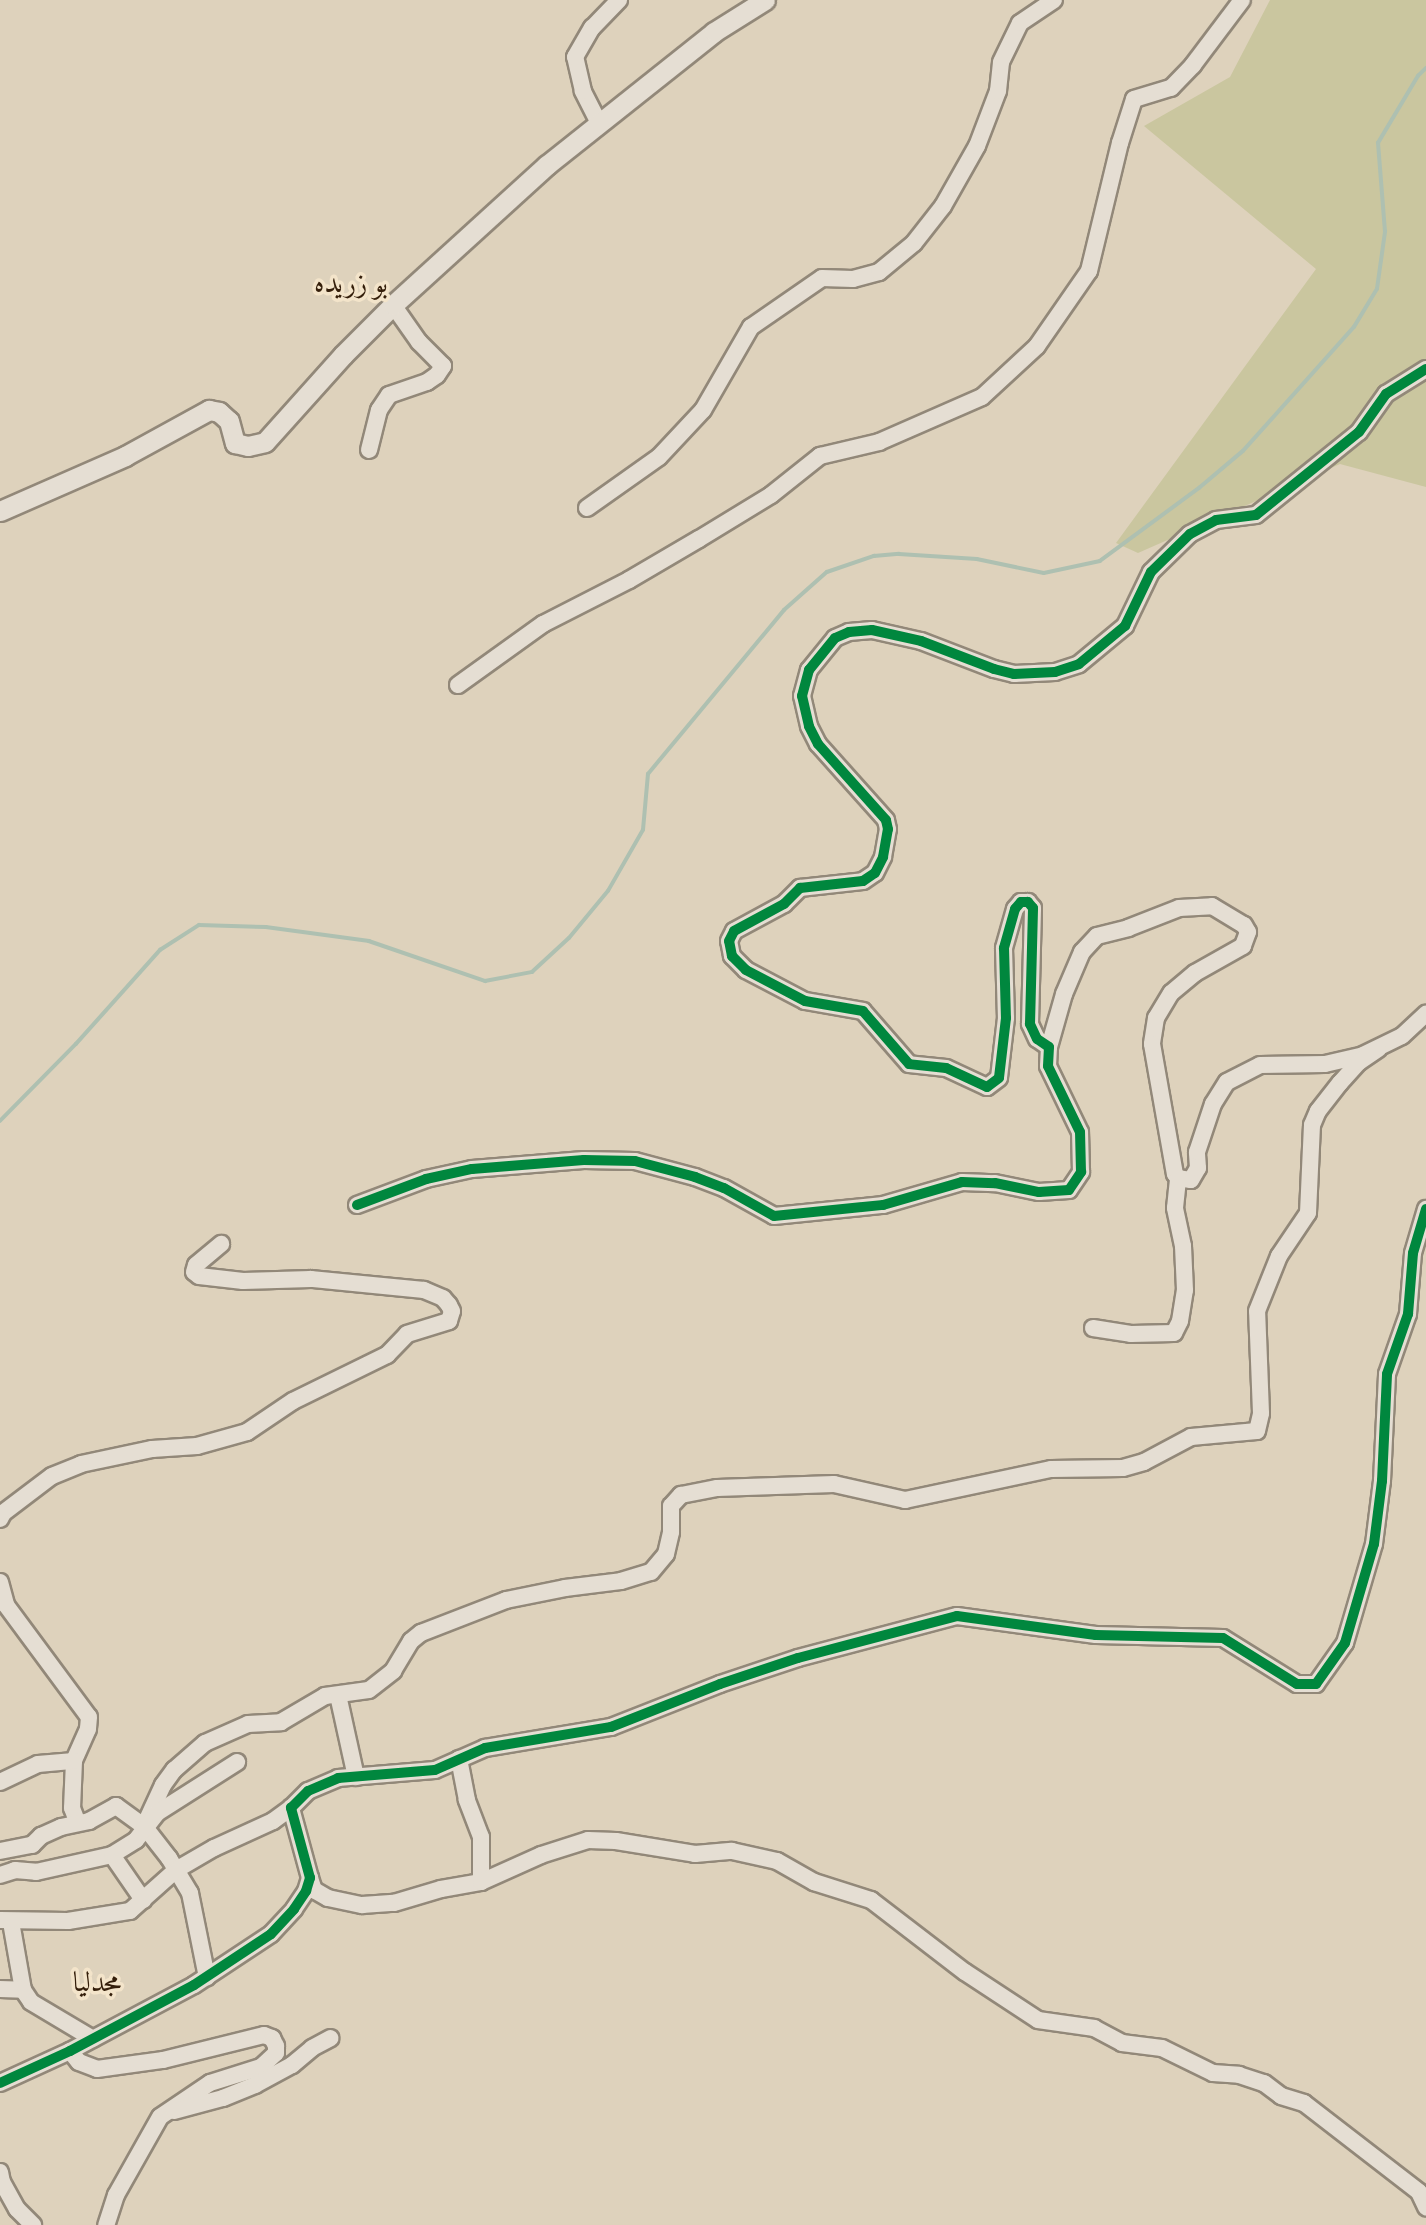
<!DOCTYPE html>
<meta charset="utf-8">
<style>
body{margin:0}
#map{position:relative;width:1426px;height:2225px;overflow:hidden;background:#ded2bc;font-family:Alegreya,Amiri,serif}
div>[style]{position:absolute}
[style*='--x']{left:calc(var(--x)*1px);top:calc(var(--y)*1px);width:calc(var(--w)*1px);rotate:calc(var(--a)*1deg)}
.green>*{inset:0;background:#cac69f}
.stream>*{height:3.5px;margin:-1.75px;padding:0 1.75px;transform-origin:1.75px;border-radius:1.75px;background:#aec0b1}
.roads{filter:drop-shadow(2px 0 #928879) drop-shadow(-2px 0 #928879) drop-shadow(0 2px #928879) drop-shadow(0 -2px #928879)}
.minor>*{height:16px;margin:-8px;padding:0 8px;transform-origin:8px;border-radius:8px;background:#e5ded3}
.tertiary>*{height:19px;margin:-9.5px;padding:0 9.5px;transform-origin:9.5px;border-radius:9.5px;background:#e5ded3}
.cycleway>*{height:10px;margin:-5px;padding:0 5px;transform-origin:5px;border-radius:5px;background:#00873e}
span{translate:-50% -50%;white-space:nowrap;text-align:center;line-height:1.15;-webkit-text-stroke:7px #f3e4ca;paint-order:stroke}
.quarter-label{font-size:28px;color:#341e0a}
</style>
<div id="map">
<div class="green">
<i style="clip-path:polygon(1270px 0,1426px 0,1426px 487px,1340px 464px,1138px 553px,1116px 543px,1316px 269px,1144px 126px,1230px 77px)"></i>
</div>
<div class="stream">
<i style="--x:0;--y:1121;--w:108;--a:-45.4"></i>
<i style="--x:76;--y:1044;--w:126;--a:-48.2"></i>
<i style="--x:160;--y:950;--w:46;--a:-32.7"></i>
<i style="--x:199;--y:925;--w:67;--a:1.7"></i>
<i style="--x:266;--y:927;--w:104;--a:7.7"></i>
<i style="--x:369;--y:941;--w:123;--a:19"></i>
<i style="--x:485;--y:981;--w:48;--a:-10.8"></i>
<i style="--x:532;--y:972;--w:50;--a:-42.6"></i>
<i style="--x:569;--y:938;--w:61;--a:-50.3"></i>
<i style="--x:608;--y:891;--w:70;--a:-60.2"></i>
<i style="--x:643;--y:830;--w:56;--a:-84.9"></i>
<i style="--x:648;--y:774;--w:213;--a:-50.3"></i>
<i style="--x:784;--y:610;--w:57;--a:-41.5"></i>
<i style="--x:827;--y:572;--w:50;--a:-18.8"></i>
<i style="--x:874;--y:556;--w:25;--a:-5"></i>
<i style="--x:899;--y:554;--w:78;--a:3.7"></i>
<i style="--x:977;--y:559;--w:68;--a:11.8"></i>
<i style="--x:1044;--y:573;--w:57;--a:-12.1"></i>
<i style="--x:1100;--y:561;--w:123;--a:-36.4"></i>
<i style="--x:1199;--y:488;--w:57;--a:-40.1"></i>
<i style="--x:1243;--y:451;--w:166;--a:-48.2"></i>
<i style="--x:1354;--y:327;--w:44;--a:-58.8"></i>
<i style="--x:1377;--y:289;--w:58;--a:-82"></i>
<i style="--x:1385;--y:232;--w:89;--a:-94.5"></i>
<i style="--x:1378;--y:143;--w:78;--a:-59.2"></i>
<i style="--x:1418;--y:76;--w:11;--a:-45"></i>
</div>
<div class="roads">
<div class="minor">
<i style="--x:599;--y:123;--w:36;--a:-117"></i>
<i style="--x:583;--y:91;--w:35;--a:-103"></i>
<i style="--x:575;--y:57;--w:34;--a:-60"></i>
<i style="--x:592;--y:28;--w:39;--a:-46"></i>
<i style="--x:369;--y:450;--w:41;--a:-76"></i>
<i style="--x:379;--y:410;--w:18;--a:-56"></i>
<i style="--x:389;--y:395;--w:40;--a:-18.9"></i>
<i style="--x:427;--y:382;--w:12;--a:-35"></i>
<i style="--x:437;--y:375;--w:11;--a:-56"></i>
<i style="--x:443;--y:366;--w:34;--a:-135"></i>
<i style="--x:419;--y:342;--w:45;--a:-125.1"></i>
<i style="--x:587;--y:508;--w:88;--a:-35.3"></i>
<i style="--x:659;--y:457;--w:64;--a:-46.9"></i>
<i style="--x:703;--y:410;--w:96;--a:-60"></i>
<i style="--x:751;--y:327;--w:86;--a:-34.6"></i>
<i style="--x:822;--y:278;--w:31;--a:2"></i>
<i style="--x:853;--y:279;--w:27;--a:-15"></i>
<i style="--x:879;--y:272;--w:45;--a:-39.6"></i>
<i style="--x:914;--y:243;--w:47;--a:-51.9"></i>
<i style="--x:943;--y:206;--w:69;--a:-60.5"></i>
<i style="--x:977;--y:146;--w:59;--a:-69.1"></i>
<i style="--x:998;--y:91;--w:29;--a:-84"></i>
<i style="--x:1001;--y:62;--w:43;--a:-64"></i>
<i style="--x:1020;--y:23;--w:41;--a:-34.1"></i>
<i style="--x:458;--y:685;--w:105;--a:-35.7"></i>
<i style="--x:543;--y:624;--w:97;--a:-27.1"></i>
<i style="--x:629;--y:580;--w:81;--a:-30.4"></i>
<i style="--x:699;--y:539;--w:84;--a:-31.4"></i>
<i style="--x:771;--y:495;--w:63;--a:-38.5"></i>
<i style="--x:820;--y:456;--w:61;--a:-13.3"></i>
<i style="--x:879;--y:442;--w:112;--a:-23.6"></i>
<i style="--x:982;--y:397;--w:75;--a:-42.8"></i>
<i style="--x:1037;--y:346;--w:91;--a:-55.3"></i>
<i style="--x:1089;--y:271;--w:132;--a:-76.4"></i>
<i style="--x:1120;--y:143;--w:46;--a:-72.3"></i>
<i style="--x:1134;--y:99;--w:39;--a:-17"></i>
<i style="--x:1171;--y:88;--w:32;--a:-46"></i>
<i style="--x:1193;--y:65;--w:81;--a:-53"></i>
<i style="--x:1049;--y:1047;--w:55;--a:-74.2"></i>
<i style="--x:1064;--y:994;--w:46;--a:-66.8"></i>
<i style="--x:1082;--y:952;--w:22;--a:-47"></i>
<i style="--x:1097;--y:936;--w:32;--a:-14"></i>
<i style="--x:1128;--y:928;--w:55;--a:-21.4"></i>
<i style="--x:1179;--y:908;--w:33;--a:-3"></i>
<i style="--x:1212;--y:906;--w:37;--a:31"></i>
<i style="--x:1244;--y:925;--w:8;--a:60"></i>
<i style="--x:1248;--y:932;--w:15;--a:110"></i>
<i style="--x:1243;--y:946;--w:55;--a:150.6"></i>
<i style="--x:1195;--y:973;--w:31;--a:140"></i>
<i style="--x:1171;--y:993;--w:29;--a:121"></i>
<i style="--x:1156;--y:1018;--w:26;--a:99"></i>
<i style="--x:1152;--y:1044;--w:132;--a:80"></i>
<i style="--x:1175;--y:1174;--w:5;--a:53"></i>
<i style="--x:1178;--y:1178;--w:13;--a:9"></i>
<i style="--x:1191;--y:1180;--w:14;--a:-60"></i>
<i style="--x:1198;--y:1168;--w:16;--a:-94"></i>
<i style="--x:1197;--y:1152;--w:51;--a:-71.6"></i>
<i style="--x:1213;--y:1104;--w:26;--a:-58"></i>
<i style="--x:1227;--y:1082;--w:37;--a:-27"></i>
<i style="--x:1260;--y:1065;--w:65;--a:-0.9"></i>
<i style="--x:1325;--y:1064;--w:39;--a:-13"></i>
<i style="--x:1363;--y:1055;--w:43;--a:-26"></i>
<i style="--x:1402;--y:1036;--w:33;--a:-43"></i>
<i style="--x:357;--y:1205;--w:74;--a:-20.6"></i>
<i style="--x:426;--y:1179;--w:47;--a:-12.3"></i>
<i style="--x:472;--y:1169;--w:112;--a:-4.6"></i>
<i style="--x:584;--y:1160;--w:51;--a:1.1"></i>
<i style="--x:635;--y:1161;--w:62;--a:14.9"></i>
<i style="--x:695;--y:1177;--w:31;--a:21"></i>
<i style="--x:724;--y:1188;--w:57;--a:29.2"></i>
<i style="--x:774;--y:1216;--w:110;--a:-5.8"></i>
<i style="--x:883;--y:1205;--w:82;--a:-16.2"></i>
<i style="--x:962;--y:1182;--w:33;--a:2"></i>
<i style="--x:995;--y:1183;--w:45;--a:11.6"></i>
<i style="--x:1039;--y:1192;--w:30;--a:-4"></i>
<i style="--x:1069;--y:1190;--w:22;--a:-56"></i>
<i style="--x:1081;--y:1172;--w:40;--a:-91.4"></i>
<i style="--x:1080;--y:1132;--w:73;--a:-115.9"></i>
<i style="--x:1048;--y:1066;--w:19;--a:-87"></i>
<i style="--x:1049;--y:1047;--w:14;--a:-146"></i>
<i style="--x:1037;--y:1039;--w:17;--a:-115"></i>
<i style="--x:1030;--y:1024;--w:116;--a:-88.5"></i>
<i style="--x:1033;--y:908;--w:8;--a:-130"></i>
<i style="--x:1028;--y:902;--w:7;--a:180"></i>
<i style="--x:1021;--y:902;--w:9;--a:131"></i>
<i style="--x:1015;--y:909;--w:41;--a:105.8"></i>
<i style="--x:1004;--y:948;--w:70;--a:88.4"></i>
<i style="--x:1006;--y:1018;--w:60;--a:96.7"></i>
<i style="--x:999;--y:1078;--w:15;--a:143"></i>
<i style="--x:987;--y:1087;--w:45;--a:-155.1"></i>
<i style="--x:946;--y:1068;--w:37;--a:-174"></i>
<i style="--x:909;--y:1064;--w:70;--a:-131"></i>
<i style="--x:863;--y:1011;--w:59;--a:-170.2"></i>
<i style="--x:805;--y:1001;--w:67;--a:-152.3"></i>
<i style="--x:746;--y:970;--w:20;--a:-135"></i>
<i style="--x:732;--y:956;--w:15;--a:-101"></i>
<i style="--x:729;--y:941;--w:11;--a:-63"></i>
<i style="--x:734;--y:931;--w:57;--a:-28.4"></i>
<i style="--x:784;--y:904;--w:23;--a:-45"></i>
<i style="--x:800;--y:888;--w:63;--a:-6.3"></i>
<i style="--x:863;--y:881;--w:14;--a:-34"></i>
<i style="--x:875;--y:873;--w:18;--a:-63"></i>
<i style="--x:883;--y:857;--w:28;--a:-80"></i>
<i style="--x:888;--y:829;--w:9;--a:-103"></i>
<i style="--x:886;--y:820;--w:102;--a:-131.8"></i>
<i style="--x:818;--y:744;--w:20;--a:-117"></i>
<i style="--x:809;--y:726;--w:31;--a:-103"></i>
<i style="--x:802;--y:696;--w:27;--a:-75"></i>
<i style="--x:809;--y:670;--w:41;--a:-50.9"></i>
<i style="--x:835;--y:638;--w:15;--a:-23"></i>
<i style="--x:849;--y:632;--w:23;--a:-5"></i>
<i style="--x:872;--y:630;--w:50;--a:12.7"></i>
<i style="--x:921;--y:641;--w:78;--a:21"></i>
<i style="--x:994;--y:669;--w:21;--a:14"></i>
<i style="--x:1014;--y:674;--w:41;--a:-2.8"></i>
<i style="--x:1055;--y:672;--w:25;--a:-18"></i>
<i style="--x:1079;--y:664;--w:60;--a:-39.6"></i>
<i style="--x:1125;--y:626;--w:60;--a:-64.3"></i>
<i style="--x:1151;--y:572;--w:54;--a:-44.3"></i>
<i style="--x:1190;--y:534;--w:30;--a:-28"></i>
<i style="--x:1216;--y:520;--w:40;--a:-7.1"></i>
<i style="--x:1256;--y:515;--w:132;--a:-38.9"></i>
<i style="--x:1359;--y:432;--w:47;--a:-54.6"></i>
<i style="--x:1386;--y:394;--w:47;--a:-32"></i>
<i style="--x:1093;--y:1328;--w:38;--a:9"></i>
<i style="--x:1131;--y:1334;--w:43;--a:-1.3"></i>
<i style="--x:1174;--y:1333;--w:13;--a:-63"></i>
<i style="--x:1180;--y:1321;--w:31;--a:-81"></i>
<i style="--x:1185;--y:1290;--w:44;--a:-92.6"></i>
<i style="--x:1183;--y:1246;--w:39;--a:-102"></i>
<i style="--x:1175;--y:1208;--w:30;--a:-84"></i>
<i style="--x:0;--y:1519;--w:7;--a:-63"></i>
<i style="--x:3;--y:1513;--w:61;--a:-37.1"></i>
<i style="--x:52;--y:1476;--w:31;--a:-22"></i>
<i style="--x:81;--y:1464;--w:73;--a:-11.9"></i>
<i style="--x:152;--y:1449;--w:45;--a:-3.8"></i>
<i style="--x:197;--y:1446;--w:52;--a:-15.6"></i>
<i style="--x:247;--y:1432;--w:55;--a:-34"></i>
<i style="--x:293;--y:1401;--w:105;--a:-26.1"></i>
<i style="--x:387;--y:1355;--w:29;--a:-46"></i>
<i style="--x:407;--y:1334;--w:44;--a:-17.2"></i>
<i style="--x:449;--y:1321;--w:10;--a:-73"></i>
<i style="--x:452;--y:1311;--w:7;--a:-117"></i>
<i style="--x:449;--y:1305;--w:9;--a:-131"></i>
<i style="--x:443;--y:1298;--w:21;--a:-157"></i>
<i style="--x:424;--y:1290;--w:114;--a:-174.4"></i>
<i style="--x:311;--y:1279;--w:68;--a:178.3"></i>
<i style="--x:243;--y:1281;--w:44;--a:-173.5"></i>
<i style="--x:199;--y:1276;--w:6;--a:-141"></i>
<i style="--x:194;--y:1272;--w:7;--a:-74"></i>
<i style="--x:196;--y:1265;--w:33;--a:-40"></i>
<i style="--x:0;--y:1582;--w:24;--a:75"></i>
<i style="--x:6;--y:1605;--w:139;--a:53.5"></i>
<i style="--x:89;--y:1717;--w:12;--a:95"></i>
<i style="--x:88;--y:1729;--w:35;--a:114"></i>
<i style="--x:74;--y:1761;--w:47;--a:92.4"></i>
<i style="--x:72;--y:1808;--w:14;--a:69"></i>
<i style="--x:338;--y:1695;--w:84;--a:77.6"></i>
<i style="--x:0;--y:1782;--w:42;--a:-25.3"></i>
<i style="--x:38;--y:1764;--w:36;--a:-5"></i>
<i style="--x:144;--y:1826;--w:45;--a:-65.1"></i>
<i style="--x:163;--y:1785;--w:19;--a:-54"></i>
<i style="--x:174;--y:1770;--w:41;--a:-41.1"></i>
<i style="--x:205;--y:1743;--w:47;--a:-23.8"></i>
<i style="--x:248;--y:1724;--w:33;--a:-3"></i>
<i style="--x:281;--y:1722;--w:51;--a:-30.6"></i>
<i style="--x:325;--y:1696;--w:44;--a:-7.8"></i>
<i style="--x:369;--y:1690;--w:31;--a:-38"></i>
<i style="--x:393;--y:1671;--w:35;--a:-59"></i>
<i style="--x:411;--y:1641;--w:13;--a:-39"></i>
<i style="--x:421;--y:1633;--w:91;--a:-21.2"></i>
<i style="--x:506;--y:1600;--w:60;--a:-11.5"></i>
<i style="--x:565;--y:1588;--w:56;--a:-7.1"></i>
<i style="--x:621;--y:1581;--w:31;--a:-17"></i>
<i style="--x:651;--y:1572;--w:23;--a:-50"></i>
<i style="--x:666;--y:1554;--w:23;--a:-77"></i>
<i style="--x:671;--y:1532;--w:26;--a:-90"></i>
<i style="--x:671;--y:1506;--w:15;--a:-48"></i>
<i style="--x:681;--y:1495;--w:37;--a:-11"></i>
<i style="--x:717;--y:1488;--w:117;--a:-2"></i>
<i style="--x:834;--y:1484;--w:73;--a:12.7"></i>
<i style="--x:905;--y:1500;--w:149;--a:-12"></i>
<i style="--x:1051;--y:1469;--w:72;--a:-0.8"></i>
<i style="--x:1123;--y:1468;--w:22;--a:-16"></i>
<i style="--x:1144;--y:1462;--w:53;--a:-28"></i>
<i style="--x:1191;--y:1437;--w:66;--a:-5.2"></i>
<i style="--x:1257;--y:1431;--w:18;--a:-77"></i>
<i style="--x:1261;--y:1413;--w:102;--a:-92.2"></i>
<i style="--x:1257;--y:1311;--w:59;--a:-68.2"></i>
<i style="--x:1279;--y:1256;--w:52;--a:-56"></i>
<i style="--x:1308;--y:1213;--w:88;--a:-87.4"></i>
<i style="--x:1312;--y:1125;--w:15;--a:-67"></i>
<i style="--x:1318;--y:1111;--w:36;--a:-52"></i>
<i style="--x:1340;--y:1083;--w:28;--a:-48"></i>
<i style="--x:1359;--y:1062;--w:23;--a:-34"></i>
<i style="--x:0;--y:1851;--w:33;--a:-11"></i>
<i style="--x:32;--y:1845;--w:13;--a:-45"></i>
<i style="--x:41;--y:1836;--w:22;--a:-24"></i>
<i style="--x:61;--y:1827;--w:29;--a:-12"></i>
<i style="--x:89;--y:1821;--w:31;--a:-29"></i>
<i style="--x:116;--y:1806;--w:34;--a:36"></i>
<i style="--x:144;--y:1826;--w:41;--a:52"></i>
<i style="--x:169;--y:1858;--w:41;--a:59"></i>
<i style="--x:190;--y:1893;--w:86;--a:78.6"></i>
<i style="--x:112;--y:1855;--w:55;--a:55.4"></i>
<i style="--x:0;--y:1875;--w:16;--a:-18"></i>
<i style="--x:15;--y:1870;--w:21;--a:5"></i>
<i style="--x:36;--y:1872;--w:78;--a:-12.6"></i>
<i style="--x:112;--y:1855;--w:28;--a:-32"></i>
<i style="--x:136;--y:1840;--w:34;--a:-52"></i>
<i style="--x:157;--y:1813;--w:95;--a:-32.5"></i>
<i style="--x:310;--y:1878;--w:13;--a:72"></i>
<i style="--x:314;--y:1890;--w:16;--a:30"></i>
<i style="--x:328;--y:1898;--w:35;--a:12"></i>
<i style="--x:362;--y:1905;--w:32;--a:-4"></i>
<i style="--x:394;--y:1903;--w:49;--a:-16.6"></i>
<i style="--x:441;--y:1889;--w:41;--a:-9.9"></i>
<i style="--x:481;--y:1882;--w:45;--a:-90"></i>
<i style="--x:481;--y:1837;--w:40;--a:-111"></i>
<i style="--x:467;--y:1800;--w:42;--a:-101"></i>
<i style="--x:481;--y:1882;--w:66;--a:-24.2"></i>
<i style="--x:541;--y:1855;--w:49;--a:-17.7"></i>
<i style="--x:588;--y:1840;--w:28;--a:2"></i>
<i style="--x:616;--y:1841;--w:80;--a:9.3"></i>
<i style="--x:695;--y:1854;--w:37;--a:-5"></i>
<i style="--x:732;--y:1851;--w:46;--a:12.5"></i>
<i style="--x:777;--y:1861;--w:43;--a:29.6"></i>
<i style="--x:814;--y:1882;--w:60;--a:17.5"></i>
<i style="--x:871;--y:1900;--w:118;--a:37.5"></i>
<i style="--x:965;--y:1972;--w:87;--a:33.3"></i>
<i style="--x:1038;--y:2020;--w:57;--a:8.1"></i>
<i style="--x:1094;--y:2028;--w:32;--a:28"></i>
<i style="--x:1122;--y:2043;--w:40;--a:7.1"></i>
<i style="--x:1162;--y:2048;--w:57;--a:26.1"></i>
<i style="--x:1213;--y:2073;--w:26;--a:4"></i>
<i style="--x:1239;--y:2075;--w:26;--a:18"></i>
<i style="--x:1264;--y:2083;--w:21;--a:37"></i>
<i style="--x:1281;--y:2096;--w:24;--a:17"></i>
<i style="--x:1304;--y:2103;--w:145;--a:37.7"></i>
<i style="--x:1419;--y:2192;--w:17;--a:65"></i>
<i style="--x:0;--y:1920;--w:68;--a:0.8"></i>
<i style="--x:68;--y:1921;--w:63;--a:-9.2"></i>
<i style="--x:130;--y:1911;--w:62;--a:-41.7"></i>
<i style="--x:176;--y:1870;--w:44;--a:-30.1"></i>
<i style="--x:214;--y:1848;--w:65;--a:-24.6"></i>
<i style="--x:273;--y:1821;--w:22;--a:-36"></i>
<i style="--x:11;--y:1922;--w:69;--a:80"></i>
<i style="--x:23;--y:1990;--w:14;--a:56"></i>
<i style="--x:31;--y:2002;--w:72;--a:30.8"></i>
<i style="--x:0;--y:1989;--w:23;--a:2"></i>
<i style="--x:70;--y:2051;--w:14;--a:51"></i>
<i style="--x:79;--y:2062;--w:19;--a:21"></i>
<i style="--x:97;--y:2069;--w:67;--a:-7.8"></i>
<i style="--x:163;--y:2060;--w:104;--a:-13.9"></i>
<i style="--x:264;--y:2035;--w:9;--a:21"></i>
<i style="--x:272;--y:2038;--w:9;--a:63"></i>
<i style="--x:276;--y:2046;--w:7;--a:90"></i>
<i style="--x:276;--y:2053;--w:21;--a:137"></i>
<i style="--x:261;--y:2067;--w:53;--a:162.6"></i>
<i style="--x:210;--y:2083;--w:60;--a:145.8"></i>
<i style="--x:160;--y:2117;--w:90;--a:119.4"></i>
<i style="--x:116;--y:2195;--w:32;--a:108"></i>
<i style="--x:0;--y:2083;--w:77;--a:-24.6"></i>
<i style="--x:70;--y:2051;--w:140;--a:-28"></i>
<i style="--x:194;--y:1985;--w:92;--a:-33.5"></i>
<i style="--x:271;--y:1934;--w:34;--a:-47"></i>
<i style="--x:294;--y:1909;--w:22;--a:-56"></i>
<i style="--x:306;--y:1891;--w:14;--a:-73"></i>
<i style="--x:310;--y:1878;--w:73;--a:-105.2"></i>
<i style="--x:291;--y:1808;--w:24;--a:-45"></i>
<i style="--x:308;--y:1791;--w:33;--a:-23"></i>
<i style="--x:338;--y:1778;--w:97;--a:-4.7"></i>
<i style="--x:435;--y:1770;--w:55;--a:-23.7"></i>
<i style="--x:485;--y:1748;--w:128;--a:-9.5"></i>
<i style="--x:611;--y:1727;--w:117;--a:-21.5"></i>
<i style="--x:720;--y:1684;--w:82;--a:-18.4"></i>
<i style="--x:798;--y:1658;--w:164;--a:-14.8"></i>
<i style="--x:957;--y:1616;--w:140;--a:7.8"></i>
<i style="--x:1096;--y:1635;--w:127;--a:1.4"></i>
<i style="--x:1223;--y:1638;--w:87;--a:31.9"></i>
<i style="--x:1297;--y:1684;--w:19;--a:0"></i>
<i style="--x:1316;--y:1684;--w:50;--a:-54.7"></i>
<i style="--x:1345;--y:1643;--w:103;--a:-73.7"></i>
<i style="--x:1374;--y:1544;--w:64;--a:-82.8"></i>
<i style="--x:1382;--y:1481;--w:107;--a:-87.3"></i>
<i style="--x:1387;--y:1374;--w:64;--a:-70.7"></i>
<i style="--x:1408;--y:1314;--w:61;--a:-85.3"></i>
<i style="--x:1413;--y:1253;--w:46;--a:-73.5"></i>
<i style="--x:174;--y:2111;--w:51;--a:-14.9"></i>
<i style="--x:223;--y:2098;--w:35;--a:-22"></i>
<i style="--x:255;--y:2085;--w:42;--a:-28.4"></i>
<i style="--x:292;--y:2065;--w:26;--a:-40"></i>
<i style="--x:312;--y:2048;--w:21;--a:-28"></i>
<i style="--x:0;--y:2172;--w:10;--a:79"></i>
<i style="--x:2;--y:2182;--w:31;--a:61"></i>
<i style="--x:17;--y:2209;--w:23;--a:45"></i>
</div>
<div class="tertiary">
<i style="--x:0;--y:511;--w:137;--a:-23.7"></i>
<i style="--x:125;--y:456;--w:96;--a:-28.7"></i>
<i style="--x:209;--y:410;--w:10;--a:11"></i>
<i style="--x:219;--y:412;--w:13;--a:42"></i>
<i style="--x:229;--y:421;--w:23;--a:75"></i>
<i style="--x:235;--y:443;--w:13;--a:13"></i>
<i style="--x:248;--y:446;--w:17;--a:-13"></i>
<i style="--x:265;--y:442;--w:117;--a:-48.1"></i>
<i style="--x:343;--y:355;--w:71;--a:-45"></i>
<i style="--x:393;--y:305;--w:208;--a:-42.3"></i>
<i style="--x:547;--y:165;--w:213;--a:-38.5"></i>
<i style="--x:714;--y:32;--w:60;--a:-32.1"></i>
</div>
</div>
<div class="cycleway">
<i style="--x:357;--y:1205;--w:74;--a:-20.6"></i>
<i style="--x:426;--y:1179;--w:47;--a:-12.3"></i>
<i style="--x:472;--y:1169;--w:112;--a:-4.6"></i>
<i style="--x:584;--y:1160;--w:51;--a:1.1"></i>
<i style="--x:635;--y:1161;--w:62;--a:14.9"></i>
<i style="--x:695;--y:1177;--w:31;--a:21"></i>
<i style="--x:724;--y:1188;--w:57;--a:29.2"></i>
<i style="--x:774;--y:1216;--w:110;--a:-5.8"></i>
<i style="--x:883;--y:1205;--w:82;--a:-16.2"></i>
<i style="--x:962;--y:1182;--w:33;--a:2"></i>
<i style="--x:995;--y:1183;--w:45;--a:11.6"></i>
<i style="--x:1039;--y:1192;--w:30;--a:-4"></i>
<i style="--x:1069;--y:1190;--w:22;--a:-56"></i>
<i style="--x:1081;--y:1172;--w:40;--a:-91.4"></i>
<i style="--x:1080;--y:1132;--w:73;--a:-115.9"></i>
<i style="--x:1048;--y:1066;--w:19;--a:-87"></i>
<i style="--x:1049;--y:1047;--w:14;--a:-146"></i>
<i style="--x:1037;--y:1039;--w:17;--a:-115"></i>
<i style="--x:1030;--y:1024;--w:116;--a:-88.5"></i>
<i style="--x:1033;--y:908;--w:8;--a:-130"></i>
<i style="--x:1028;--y:902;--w:7;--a:180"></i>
<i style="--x:1021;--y:902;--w:9;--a:131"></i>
<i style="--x:1015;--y:909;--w:41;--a:105.8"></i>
<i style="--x:1004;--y:948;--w:70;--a:88.4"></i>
<i style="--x:1006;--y:1018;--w:60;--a:96.7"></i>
<i style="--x:999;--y:1078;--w:15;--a:143"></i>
<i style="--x:987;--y:1087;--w:45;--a:-155.1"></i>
<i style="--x:946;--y:1068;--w:37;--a:-174"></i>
<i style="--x:909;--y:1064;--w:70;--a:-131"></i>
<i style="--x:863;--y:1011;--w:59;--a:-170.2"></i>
<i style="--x:805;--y:1001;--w:67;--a:-152.3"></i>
<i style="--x:746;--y:970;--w:20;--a:-135"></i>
<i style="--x:732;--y:956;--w:15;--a:-101"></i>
<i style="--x:729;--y:941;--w:11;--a:-63"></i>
<i style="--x:734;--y:931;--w:57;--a:-28.4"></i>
<i style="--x:784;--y:904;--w:23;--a:-45"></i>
<i style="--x:800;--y:888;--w:63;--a:-6.3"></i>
<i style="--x:863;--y:881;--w:14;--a:-34"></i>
<i style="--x:875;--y:873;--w:18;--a:-63"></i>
<i style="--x:883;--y:857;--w:28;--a:-80"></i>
<i style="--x:888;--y:829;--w:9;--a:-103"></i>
<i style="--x:886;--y:820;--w:102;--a:-131.8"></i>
<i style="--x:818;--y:744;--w:20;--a:-117"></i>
<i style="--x:809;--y:726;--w:31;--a:-103"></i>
<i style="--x:802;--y:696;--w:27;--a:-75"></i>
<i style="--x:809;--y:670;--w:41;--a:-50.9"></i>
<i style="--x:835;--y:638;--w:15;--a:-23"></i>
<i style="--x:849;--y:632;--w:23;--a:-5"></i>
<i style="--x:872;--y:630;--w:50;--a:12.7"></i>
<i style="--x:921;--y:641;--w:78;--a:21"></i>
<i style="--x:994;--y:669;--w:21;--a:14"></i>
<i style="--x:1014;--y:674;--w:41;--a:-2.8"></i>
<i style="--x:1055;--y:672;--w:25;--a:-18"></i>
<i style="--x:1079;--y:664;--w:60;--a:-39.6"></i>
<i style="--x:1125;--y:626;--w:60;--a:-64.3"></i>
<i style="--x:1151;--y:572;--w:54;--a:-44.3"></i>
<i style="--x:1190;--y:534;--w:30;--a:-28"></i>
<i style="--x:1216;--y:520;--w:40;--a:-7.1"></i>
<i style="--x:1256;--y:515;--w:132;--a:-38.9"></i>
<i style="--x:1359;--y:432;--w:47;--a:-54.6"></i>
<i style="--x:1386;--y:394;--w:47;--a:-32"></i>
<i style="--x:0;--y:2083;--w:77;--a:-24.6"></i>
<i style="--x:70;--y:2051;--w:140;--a:-28"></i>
<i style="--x:194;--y:1985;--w:92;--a:-33.5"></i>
<i style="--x:271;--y:1934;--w:34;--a:-47"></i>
<i style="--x:294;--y:1909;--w:22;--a:-56"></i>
<i style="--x:306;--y:1891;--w:14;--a:-73"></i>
<i style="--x:310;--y:1878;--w:73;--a:-105.2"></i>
<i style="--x:291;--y:1808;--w:24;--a:-45"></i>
<i style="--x:308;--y:1791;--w:33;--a:-23"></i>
<i style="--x:338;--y:1778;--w:97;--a:-4.7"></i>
<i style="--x:435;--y:1770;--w:55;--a:-23.7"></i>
<i style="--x:485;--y:1748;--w:128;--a:-9.5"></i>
<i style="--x:611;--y:1727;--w:117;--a:-21.5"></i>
<i style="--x:720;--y:1684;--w:82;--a:-18.4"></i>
<i style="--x:798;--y:1658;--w:164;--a:-14.8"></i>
<i style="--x:957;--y:1616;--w:140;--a:7.8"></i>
<i style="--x:1096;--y:1635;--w:127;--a:1.4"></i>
<i style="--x:1223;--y:1638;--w:87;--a:31.9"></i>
<i style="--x:1297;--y:1684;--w:19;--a:0"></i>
<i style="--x:1316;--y:1684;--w:50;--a:-54.7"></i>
<i style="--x:1345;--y:1643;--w:103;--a:-73.7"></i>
<i style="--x:1374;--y:1544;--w:64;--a:-82.8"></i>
<i style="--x:1382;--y:1481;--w:107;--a:-87.3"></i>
<i style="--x:1387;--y:1374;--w:64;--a:-70.7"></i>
<i style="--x:1408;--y:1314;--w:61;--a:-85.3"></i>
<i style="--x:1413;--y:1253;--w:46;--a:-73.5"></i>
</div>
<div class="quarter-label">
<span style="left:351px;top:283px">بو زريده</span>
<span style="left:97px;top:1982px">مجدليا</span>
</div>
</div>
